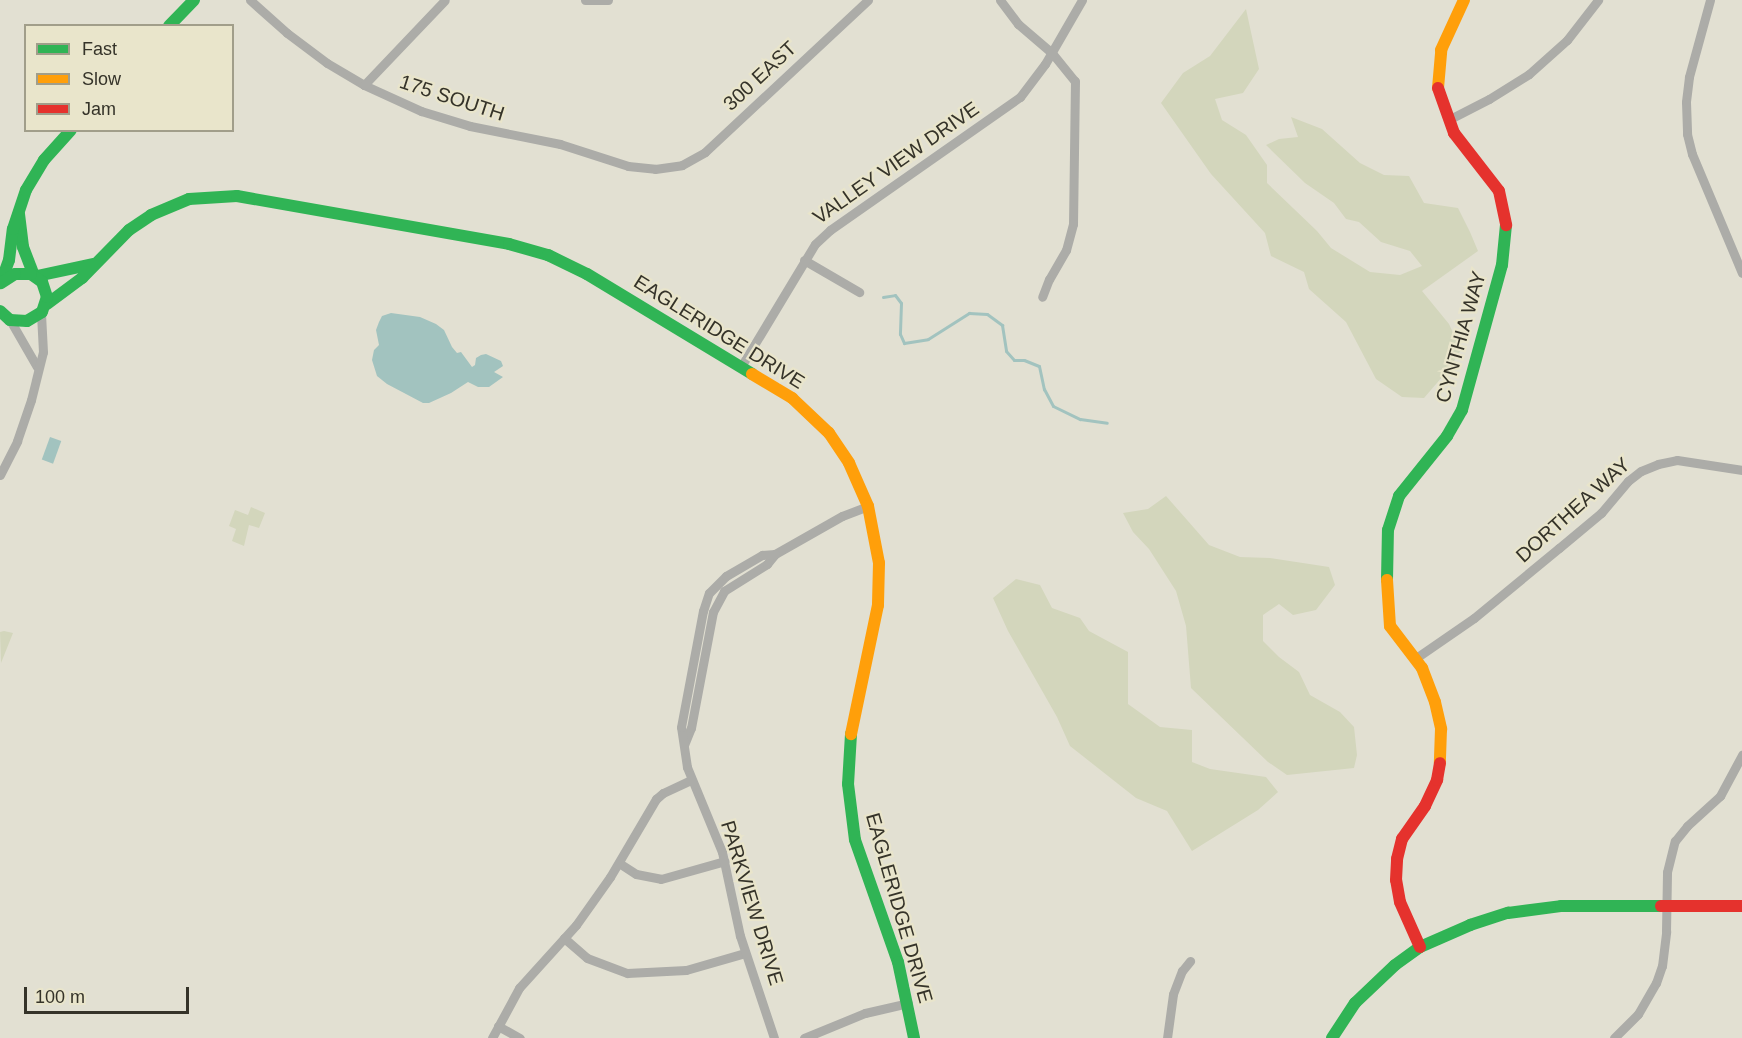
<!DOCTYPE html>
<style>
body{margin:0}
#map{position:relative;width:1742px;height:1038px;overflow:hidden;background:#e2e0d2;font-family:Arial,sans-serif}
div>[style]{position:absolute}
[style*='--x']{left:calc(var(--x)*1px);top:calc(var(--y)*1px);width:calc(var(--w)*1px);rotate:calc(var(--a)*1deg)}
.green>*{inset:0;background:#d3d6bc}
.water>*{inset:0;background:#a2c3bf;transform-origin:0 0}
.stream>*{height:3px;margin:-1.5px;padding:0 1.5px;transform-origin:1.5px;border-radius:1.5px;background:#a2c3bf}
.street>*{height:9px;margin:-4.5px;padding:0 4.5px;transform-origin:4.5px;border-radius:4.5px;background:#acaca8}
.fast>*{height:12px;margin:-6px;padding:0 6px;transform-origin:6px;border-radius:6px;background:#30b455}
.slow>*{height:12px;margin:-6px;padding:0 6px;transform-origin:6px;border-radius:6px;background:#ff9f0a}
.jam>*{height:12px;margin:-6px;padding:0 6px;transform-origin:6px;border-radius:6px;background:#e5322d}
span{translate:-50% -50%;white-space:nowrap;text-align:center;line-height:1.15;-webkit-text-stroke:4.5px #e9e5cb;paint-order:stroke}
.street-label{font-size:20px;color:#353329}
.legend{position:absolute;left:24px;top:24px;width:210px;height:108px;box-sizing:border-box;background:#e9e5cb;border:2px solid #a19e8a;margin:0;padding:8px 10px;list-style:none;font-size:18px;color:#353329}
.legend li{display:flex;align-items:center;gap:12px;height:30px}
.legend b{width:30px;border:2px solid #a19e8a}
.scale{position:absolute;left:24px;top:987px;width:165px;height:27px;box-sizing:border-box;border:3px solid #353329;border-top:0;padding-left:8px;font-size:18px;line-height:21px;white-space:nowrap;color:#353329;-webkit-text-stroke:4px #e9e5cb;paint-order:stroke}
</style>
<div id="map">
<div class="green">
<i style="clip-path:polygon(1246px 9px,1259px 69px,1243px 93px,1215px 99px,1222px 120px,1246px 135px,1267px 165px,1267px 183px,1317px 231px,1331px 248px,1370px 272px,1400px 275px,1422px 266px,1410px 251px,1381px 242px,1359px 222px,1346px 219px,1334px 203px,1305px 183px,1266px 145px,1279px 139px,1298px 137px,1291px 117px,1322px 129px,1360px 163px,1384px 175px,1409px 176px,1424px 203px,1458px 208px,1470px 232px,1478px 251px,1422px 291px,1449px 324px,1461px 350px,1449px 369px,1424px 398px,1402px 397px,1376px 379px,1346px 322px,1309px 289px,1304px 272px,1271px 256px,1265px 233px,1211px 174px,1161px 103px,1183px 73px,1210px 56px)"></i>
<i style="clip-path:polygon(1166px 496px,1209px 545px,1240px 557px,1270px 558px,1329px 567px,1335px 585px,1316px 610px,1293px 615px,1279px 604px,1263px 615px,1263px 641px,1279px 657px,1299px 672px,1310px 695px,1340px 712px,1354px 727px,1357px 755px,1354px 768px,1287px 775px,1268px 762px,1191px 688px,1186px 626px,1176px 591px,1149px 549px,1133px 532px,1123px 513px,1148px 509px)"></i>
<i style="clip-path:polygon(251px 507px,265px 513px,259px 528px,249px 525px,244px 546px,232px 541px,236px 529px,229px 526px,235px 510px,248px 515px)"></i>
<i style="clip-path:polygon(1016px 579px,1040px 585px,1052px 608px,1080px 618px,1089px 631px,1128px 652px,1128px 704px,1160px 727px,1192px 730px,1192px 762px,1210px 769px,1266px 777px,1278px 792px,1258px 810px,1192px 851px,1167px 811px,1136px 798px,1070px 746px,1057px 717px,1008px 631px,993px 598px)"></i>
<i style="clip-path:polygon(4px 631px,13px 633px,1px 663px,0 632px)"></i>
</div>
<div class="water">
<i style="clip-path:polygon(391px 313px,420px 317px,436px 324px,444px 330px,452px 347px,457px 353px,461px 352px,472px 367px,475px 365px,476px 358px,481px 355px,486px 354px,501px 361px,503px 366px,494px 372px,503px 377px,489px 387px,478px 387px,468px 382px,451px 393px,429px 403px,423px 403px,387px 384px,377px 376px,372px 360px,374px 350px,379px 345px,376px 330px,379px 322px,382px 316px)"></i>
<i style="left:50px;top:437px;width:12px;height:24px;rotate:20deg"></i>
</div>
<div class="stream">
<i style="--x:883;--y:297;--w:12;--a:-9"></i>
<i style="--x:895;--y:295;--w:10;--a:53"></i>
<i style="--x:901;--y:303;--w:31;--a:92"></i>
<i style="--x:900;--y:334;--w:10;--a:66"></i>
<i style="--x:904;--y:343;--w:24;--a:-9"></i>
<i style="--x:928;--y:339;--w:49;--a:-32.4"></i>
<i style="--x:969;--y:313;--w:18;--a:3"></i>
<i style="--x:987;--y:314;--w:19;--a:36"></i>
<i style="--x:1002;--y:325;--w:26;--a:81"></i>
<i style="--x:1006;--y:351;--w:12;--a:48"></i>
<i style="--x:1014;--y:360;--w:10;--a:0"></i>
<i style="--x:1024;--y:360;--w:16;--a:22"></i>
<i style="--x:1039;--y:366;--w:24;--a:78"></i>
<i style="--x:1044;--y:389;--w:19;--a:62"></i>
<i style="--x:1053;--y:406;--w:30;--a:26"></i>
<i style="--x:1080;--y:419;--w:27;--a:8"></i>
</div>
<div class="street">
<i style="--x:250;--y:0;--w:50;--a:41.7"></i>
<i style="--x:287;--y:33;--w:50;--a:36.9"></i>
<i style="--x:327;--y:63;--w:43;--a:30.7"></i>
<i style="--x:364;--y:85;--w:63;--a:24.5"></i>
<i style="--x:421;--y:111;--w:51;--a:17"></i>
<i style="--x:470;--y:126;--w:92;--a:11.3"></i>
<i style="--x:560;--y:144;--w:71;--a:17.9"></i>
<i style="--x:628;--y:166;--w:27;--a:6"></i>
<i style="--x:655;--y:169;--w:27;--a:-8"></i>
<i style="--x:682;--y:165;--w:26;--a:-29"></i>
<i style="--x:705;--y:152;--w:223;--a:-43"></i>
<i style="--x:585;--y:0;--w:23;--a:0"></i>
<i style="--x:1000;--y:0;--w:30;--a:53"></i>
<i style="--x:1018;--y:24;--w:45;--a:40.5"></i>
<i style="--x:1052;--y:53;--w:36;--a:51"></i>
<i style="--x:1075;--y:81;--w:143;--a:90.8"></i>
<i style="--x:1073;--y:224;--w:27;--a:105"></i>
<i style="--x:1066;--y:250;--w:34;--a:120"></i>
<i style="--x:1049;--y:279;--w:19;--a:111"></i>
<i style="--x:1710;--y:0;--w:80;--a:105.3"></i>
<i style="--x:1689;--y:77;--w:25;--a:97"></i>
<i style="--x:1686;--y:102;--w:32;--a:88"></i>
<i style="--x:1687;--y:134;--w:21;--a:76"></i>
<i style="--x:1692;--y:154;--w:129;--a:67.2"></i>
<i style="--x:364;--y:85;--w:117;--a:-46.4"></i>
<i style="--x:1448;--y:120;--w:46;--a:-27.1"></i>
<i style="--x:1489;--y:99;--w:47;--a:-32"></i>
<i style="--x:1529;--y:74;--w:51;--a:-41.8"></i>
<i style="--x:1567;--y:40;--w:51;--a:-52.2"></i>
<i style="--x:804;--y:260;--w:64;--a:30.2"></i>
<i style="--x:10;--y:320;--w:54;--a:60.1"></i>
<i style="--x:742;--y:365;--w:141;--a:-58.9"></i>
<i style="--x:815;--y:244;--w:21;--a:-43"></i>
<i style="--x:830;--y:230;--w:232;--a:-35"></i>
<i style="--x:1020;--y:97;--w:41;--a:-52.9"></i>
<i style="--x:1045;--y:64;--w:74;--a:-60"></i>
<i style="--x:0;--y:475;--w:38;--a:-63"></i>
<i style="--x:17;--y:441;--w:43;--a:-71.1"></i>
<i style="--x:31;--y:400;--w:49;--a:-76"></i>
<i style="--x:43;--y:352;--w:38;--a:-93"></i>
<i style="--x:1416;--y:658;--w:70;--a:-34.6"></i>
<i style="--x:1474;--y:618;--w:110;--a:-39.5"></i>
<i style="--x:1559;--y:548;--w:55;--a:-39.8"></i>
<i style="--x:1601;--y:513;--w:42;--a:-49.8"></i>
<i style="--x:1628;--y:481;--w:16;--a:-38"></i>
<i style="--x:1641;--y:471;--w:18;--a:-22"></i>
<i style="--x:1658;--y:464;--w:19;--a:-12"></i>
<i style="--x:1677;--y:460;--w:66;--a:8.7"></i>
<i style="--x:684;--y:745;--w:18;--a:-68"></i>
<i style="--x:691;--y:728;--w:118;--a:-79.3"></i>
<i style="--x:713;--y:612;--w:24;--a:-62"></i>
<i style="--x:724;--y:591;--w:51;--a:-32.1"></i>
<i style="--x:767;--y:564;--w:13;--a:-51"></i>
<i style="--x:775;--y:554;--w:77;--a:-29.6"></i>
<i style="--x:842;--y:516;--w:28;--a:-21"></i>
<i style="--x:619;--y:863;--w:20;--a:33"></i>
<i style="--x:636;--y:874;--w:25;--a:11"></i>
<i style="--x:661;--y:879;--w:66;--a:-15.7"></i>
<i style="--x:564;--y:938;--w:30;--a:41"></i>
<i style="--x:587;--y:958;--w:43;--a:20.6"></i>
<i style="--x:627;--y:973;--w:59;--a:-2.9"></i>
<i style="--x:686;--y:970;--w:61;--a:-16.1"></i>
<i style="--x:498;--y:1026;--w:25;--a:29"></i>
<i style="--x:492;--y:1038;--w:57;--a:-61.6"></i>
<i style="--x:519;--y:988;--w:85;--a:-47.9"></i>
<i style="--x:576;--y:925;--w:59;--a:-54.7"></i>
<i style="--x:610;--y:877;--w:91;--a:-59.5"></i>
<i style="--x:656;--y:799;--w:9;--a:-41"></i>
<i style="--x:663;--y:793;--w:31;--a:-25"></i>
<i style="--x:774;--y:1038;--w:108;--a:-108.4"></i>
<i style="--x:740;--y:936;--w:86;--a:-102.1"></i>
<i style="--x:722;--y:852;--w:92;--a:-112.4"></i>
<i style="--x:687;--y:767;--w:40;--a:-98.5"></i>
<i style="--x:681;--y:727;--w:118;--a:-79.3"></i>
<i style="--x:703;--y:611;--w:19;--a:-72"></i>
<i style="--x:709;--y:593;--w:24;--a:-45"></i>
<i style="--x:726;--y:576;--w:42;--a:-30.3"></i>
<i style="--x:762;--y:555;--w:13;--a:-4"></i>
<i style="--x:804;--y:1038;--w:66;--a:-22.3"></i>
<i style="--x:865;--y:1013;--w:44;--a:-13.1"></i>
<i style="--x:1167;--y:1038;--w:44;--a:-82.2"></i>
<i style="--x:1173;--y:994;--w:25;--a:-69"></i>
<i style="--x:1182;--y:971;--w:13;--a:-51"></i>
<i style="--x:1614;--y:1038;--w:34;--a:-45"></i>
<i style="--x:1638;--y:1014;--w:36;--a:-60"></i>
<i style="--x:1656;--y:983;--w:18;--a:-71"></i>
<i style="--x:1662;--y:966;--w:35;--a:-83"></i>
<i style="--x:1666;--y:931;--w:59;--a:-89"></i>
<i style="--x:1667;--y:872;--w:32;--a:-76"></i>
<i style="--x:1675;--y:841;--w:19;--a:-51"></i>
<i style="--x:1687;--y:826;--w:45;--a:-42.3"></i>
<i style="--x:1720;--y:796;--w:47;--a:-61.8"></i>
</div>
<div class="fast">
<i style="--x:169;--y:26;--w:36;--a:-46"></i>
<i style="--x:19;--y:214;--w:33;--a:83"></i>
<i style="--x:23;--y:247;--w:30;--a:69"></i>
<i style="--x:37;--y:276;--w:57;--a:-12.1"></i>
<i style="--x:1;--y:282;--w:23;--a:-70"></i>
<i style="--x:9;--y:260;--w:31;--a:-83"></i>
<i style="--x:13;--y:229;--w:41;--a:-71.6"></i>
<i style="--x:26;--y:190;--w:35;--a:-59"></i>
<i style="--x:44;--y:160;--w:40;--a:-48"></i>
<i style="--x:47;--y:304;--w:44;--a:-36.6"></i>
<i style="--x:82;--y:278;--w:67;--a:-45.6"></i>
<i style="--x:129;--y:230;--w:27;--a:-34"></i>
<i style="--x:151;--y:215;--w:41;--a:-22.8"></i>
<i style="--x:189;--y:199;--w:48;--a:-3.6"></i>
<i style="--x:237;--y:196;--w:276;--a:10"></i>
<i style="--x:509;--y:244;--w:41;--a:15.8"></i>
<i style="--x:548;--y:255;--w:43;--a:26"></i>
<i style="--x:587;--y:274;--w:193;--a:31.2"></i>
<i style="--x:0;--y:311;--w:13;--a:42"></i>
<i style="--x:10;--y:320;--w:17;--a:3"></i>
<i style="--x:27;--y:321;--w:17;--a:-31"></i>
<i style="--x:42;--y:312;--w:16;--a:-72"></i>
<i style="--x:47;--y:297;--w:16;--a:-108"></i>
<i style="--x:42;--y:282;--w:14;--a:-144"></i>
<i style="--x:31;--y:274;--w:16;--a:180"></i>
<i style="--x:15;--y:274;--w:17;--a:147"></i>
<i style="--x:1387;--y:580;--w:50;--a:-88.9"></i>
<i style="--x:1388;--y:530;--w:36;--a:-72"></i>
<i style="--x:1399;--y:496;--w:77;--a:-51.3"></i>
<i style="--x:1447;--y:436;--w:30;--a:-60"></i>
<i style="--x:1462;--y:410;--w:150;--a:-74.6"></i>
<i style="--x:1502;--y:265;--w:40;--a:-84.3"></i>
<i style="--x:851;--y:734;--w:50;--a:93.4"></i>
<i style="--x:848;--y:784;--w:56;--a:82.9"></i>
<i style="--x:855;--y:840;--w:129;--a:70.6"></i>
<i style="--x:898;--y:962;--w:78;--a:78.1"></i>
<i style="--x:1332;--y:1038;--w:42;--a:-56.7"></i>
<i style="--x:1355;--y:1003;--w:55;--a:-43.5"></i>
<i style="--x:1395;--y:965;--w:31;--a:-36"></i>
<i style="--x:1420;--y:947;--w:55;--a:-23.7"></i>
<i style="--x:1470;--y:925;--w:40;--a:-18"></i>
<i style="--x:1508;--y:913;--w:53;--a:-7.5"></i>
<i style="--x:1561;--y:906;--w:100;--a:0"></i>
</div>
<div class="slow">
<i style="--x:1438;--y:88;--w:38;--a:-85"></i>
<i style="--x:1441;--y:50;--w:55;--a:-65.3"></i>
<i style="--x:752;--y:374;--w:47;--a:31"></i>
<i style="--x:792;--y:398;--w:51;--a:43.4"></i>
<i style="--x:829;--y:433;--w:36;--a:56"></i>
<i style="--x:849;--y:463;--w:47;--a:66.2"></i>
<i style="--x:868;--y:506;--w:58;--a:79.1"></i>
<i style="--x:879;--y:563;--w:42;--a:91.4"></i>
<i style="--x:878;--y:605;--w:132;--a:101.8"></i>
<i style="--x:1387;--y:580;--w:46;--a:86.3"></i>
<i style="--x:1390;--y:626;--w:53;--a:52.7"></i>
<i style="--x:1422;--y:668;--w:36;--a:69"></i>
<i style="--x:1435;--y:702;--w:28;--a:77"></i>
<i style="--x:1441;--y:729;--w:34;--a:92"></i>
</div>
<div class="jam">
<i style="--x:1438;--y:88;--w:48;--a:70.4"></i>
<i style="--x:1454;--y:133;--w:73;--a:52.2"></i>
<i style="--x:1499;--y:191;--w:35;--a:78"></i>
<i style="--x:1661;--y:906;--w:81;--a:0"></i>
<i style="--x:1420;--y:947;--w:49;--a:-114"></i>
<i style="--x:1400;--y:902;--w:22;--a:-100"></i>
<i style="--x:1396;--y:880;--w:21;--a:-87"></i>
<i style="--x:1397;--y:859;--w:21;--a:-76"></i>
<i style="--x:1402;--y:839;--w:40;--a:-55.1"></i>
<i style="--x:1425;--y:806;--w:29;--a:-65"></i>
<i style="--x:1437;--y:780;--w:17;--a:-80"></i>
</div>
<div class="street-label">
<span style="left:760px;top:76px;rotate:-43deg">300 EAST</span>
<span style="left:452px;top:98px;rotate:18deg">175 SOUTH</span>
<span style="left:896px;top:163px;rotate:-35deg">VALLEY VIEW DRIVE</span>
<span style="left:719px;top:332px;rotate:32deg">EAGLERIDGE DRIVE</span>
<span style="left:1461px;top:337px;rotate:-74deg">CYNTHIA WAY</span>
<span style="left:1573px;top:510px;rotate:-42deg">DORTHEA WAY</span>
<span style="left:752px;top:903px;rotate:73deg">PARKVIEW DRIVE</span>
<span style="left:899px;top:908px;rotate:74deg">EAGLERIDGE DRIVE</span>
</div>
<ul class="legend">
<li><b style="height:8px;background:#30b455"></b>Fast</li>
<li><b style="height:8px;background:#ff9f0a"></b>Slow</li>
<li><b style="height:8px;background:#e5322d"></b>Jam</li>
</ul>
<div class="scale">100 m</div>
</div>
